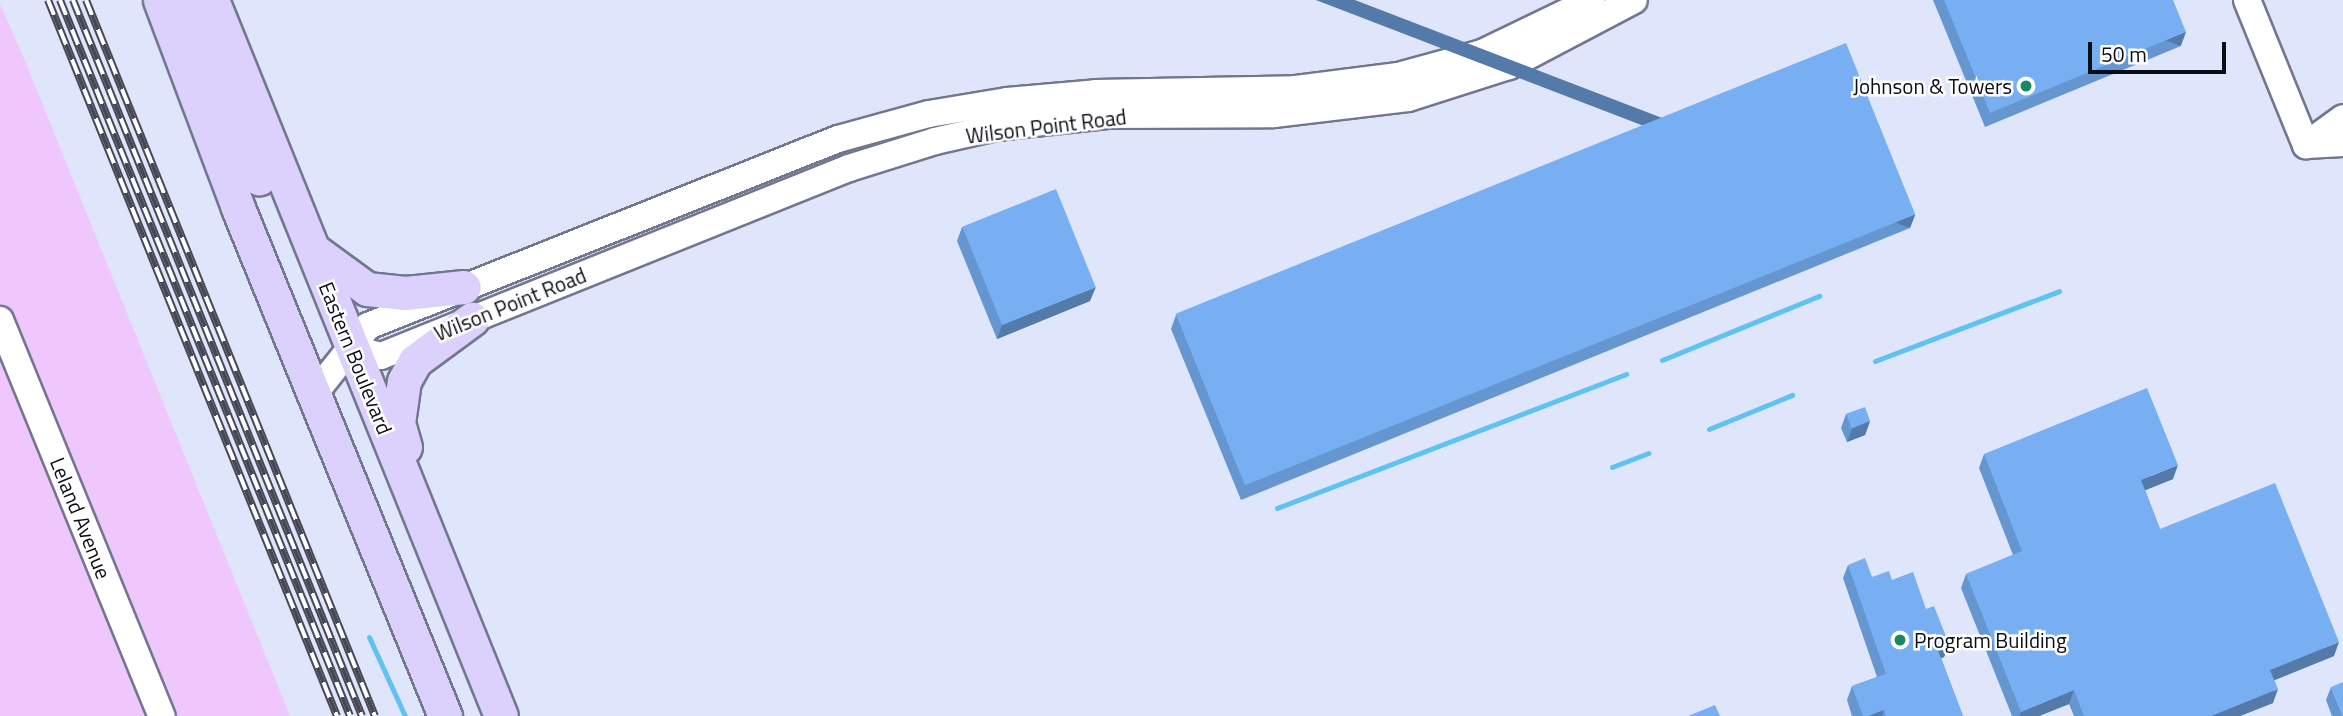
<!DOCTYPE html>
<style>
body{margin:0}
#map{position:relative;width:2343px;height:716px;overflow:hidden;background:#dfe5fb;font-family:"Titillium Web",sans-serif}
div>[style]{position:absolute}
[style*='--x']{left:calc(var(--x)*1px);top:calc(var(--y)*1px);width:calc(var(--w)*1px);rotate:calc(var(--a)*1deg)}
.green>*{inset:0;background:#efc7fc}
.stream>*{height:5px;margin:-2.5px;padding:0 2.5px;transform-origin:2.5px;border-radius:2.5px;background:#60c2f0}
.roads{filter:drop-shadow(2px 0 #71778f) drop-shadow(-2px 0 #71778f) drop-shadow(0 2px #71778f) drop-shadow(0 -2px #71778f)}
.minor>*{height:26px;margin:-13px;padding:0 13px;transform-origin:13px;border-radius:13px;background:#fff}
.major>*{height:33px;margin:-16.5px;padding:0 16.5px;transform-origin:16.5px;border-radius:16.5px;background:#dcd0fc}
.rail>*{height:8px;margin-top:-4px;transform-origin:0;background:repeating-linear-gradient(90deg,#fff 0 16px,#464955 0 32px);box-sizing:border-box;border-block:2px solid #464955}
.wall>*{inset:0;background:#6696d0}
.shaded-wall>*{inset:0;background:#537aa9;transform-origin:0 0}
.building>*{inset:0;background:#77aff2;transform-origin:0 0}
.dots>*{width:19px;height:19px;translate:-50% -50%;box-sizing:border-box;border:4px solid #fff;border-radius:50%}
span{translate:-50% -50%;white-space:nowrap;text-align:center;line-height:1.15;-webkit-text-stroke:5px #fff;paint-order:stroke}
.poi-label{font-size:21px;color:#0b0d16}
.right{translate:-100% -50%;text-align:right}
.left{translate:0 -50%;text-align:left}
.street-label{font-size:21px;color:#0b0d16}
.scale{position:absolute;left:2088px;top:42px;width:138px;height:32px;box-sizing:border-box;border:4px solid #0b0d16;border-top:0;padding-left:9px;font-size:21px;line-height:24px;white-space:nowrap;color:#0b0d16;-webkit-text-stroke:5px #fff;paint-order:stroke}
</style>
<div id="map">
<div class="green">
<i style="clip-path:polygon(0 4px,25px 61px,290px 716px,0 716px)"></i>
</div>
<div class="stream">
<i style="--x:1662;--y:360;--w:170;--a:-22.2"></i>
<i style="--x:1875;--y:361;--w:197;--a:-20.8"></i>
<i style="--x:1709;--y:429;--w:90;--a:-22.3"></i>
<i style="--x:1612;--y:467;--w:39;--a:-21"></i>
<i style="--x:1277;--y:508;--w:374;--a:-21"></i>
<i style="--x:369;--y:637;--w:87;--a:65.5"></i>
</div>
<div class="roads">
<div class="minor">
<i style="--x:2247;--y:0;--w:157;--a:67.9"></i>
<i style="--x:2306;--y:145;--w:46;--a:-36.1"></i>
<i style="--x:2306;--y:145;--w:37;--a:-3"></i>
<i style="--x:0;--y:320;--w:428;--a:67.8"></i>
<i style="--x:351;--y:348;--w:31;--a:15"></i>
<i style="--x:381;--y:356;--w:504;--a:-21.89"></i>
<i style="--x:849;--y:168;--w:90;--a:-17.4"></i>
<i style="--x:935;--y:141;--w:64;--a:-12.7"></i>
<i style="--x:997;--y:127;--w:111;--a:-6.2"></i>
<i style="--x:1107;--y:115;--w:167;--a:-0.3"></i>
<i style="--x:1274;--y:114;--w:135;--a:-6.8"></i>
<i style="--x:1408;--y:98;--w:106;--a:-17.6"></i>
<i style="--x:1509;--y:66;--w:141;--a:-27.8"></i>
<i style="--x:314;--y:394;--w:87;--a:-51.5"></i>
<i style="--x:368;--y:326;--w:506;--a:-21.7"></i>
<i style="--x:838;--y:139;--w:94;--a:-15.4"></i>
<i style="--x:929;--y:114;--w:79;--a:-9.5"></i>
<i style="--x:1007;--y:101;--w:89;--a:-5.1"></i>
<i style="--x:1096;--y:93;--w:200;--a:-1.1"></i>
<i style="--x:1296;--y:89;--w:103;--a:-7.3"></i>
<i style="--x:1398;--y:76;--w:87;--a:-15.3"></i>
<i style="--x:1482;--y:53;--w:122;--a:-25.7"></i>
</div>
<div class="major">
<i style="--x:160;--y:0;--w:222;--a:69.4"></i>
<i style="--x:238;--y:208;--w:549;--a:67.83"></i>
<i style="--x:183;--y:0;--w:194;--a:66.9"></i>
<i style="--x:212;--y:0;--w:772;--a:68.02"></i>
<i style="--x:315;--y:251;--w:64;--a:36.2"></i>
<i style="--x:367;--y:289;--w:38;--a:6"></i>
<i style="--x:405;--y:293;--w:59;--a:-5.8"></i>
<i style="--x:405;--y:447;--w:25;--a:-106"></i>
<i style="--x:398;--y:423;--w:42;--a:-81.9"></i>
<i style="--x:404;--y:381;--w:23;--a:-61"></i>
<i style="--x:415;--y:361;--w:71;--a:-36.4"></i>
</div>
</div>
<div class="rail">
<i style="--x:48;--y:0;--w:772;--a:68.02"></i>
<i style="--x:60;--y:0;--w:772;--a:67.95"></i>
<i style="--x:73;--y:0;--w:772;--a:68.02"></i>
<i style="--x:86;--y:0;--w:772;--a:68.02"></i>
</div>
<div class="wall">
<i style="clip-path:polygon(1933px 0,2173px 0,2181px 46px,1985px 127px)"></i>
<i style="clip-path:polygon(1915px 215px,1910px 228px,1241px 500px,1171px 329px,1176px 315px)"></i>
<i style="clip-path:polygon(962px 227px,1090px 301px,997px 339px,957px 241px)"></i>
<i style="clip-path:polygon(1846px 414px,1870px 421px,1865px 435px,1847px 442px,1841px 428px)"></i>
<i style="clip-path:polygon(1984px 454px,2173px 479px,2145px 490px,2160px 529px,2334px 656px,2274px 680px,2273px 703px,2240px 716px,2074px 716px,2069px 704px,2039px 716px,2012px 716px,1961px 588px,1966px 574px,2013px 555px,1979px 468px)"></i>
<i style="clip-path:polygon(1848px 565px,1872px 577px,1892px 580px,1926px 609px,1949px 644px,1944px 657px,1941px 658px,1963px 716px,1852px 716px,1847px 700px,1852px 686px,1877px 677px,1843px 578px)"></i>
<i style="clip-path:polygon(2331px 687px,2343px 716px,2332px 716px,2326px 700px)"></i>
</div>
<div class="shaded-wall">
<i style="left:2186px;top:32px;width:15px;height:212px;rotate:110deg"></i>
<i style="left:1915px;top:215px;width:14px;height:722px;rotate:111deg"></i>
<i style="clip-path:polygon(1096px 287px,1090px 301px,997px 339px,1002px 325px)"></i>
<i style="clip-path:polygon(1870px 421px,1865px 435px,1847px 442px,1852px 429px)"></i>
<i style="clip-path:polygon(2178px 465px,2173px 479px,2136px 494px,2141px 480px)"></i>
<i style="clip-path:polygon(2339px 642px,2334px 656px,2265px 684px,2270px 670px)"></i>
<i style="clip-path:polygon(1949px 644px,1944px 657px,1932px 662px,1937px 648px)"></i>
<i style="clip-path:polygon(2278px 689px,2273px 703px,2240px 716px,2211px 716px)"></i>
<i style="clip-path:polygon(2074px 690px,2069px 704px,2039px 716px,2019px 716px,2021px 712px)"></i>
<i style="clip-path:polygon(1884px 710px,1882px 716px,1868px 716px)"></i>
</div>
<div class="building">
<i style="clip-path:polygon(1944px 0,2173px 0,2186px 32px,1990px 113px)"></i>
<i style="left:1846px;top:43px;width:185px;height:723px;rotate:68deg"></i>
<i style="left:1056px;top:189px;width:106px;height:101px;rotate:68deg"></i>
<i style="clip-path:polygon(2147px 388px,2178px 465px,2141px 480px,2160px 529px,2275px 483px,2339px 642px,2270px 670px,2278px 689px,2211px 716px,2084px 716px,2074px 690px,2021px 712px,1966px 574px,2022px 551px,1984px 454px)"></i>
<i style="left:1865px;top:407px;width:15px;height:20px;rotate:70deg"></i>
<i style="clip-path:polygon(1865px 558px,1872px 577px,1889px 571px,1892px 580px,1913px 572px,1926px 609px,1934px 606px,1949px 644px,1937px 648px,1963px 716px,1886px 716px,1884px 710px,1868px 716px,1863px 716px,1852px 686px,1886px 674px,1848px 565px)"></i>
<i style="clip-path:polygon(2343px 682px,2343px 716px,2331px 687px)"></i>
<i style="clip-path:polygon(1715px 705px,1720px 716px,1688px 716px)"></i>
</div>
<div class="dots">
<i style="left:2026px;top:86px;background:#1a8766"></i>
<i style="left:1900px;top:640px;background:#1a8766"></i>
</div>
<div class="poi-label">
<span class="right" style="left:2012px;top:86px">Johnson &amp; Towers</span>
<span class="left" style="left:1914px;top:640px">Program Building</span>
</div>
<div class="street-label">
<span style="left:1046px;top:126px;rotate:-7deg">Wilson Point Road</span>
<span style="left:510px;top:304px;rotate:-22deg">Wilson Point Road</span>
<span style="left:356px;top:358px;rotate:68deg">Eastern Boulevard</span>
<span style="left:81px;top:518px;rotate:68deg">Leland Avenue</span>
</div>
<div class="scale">50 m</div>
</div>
